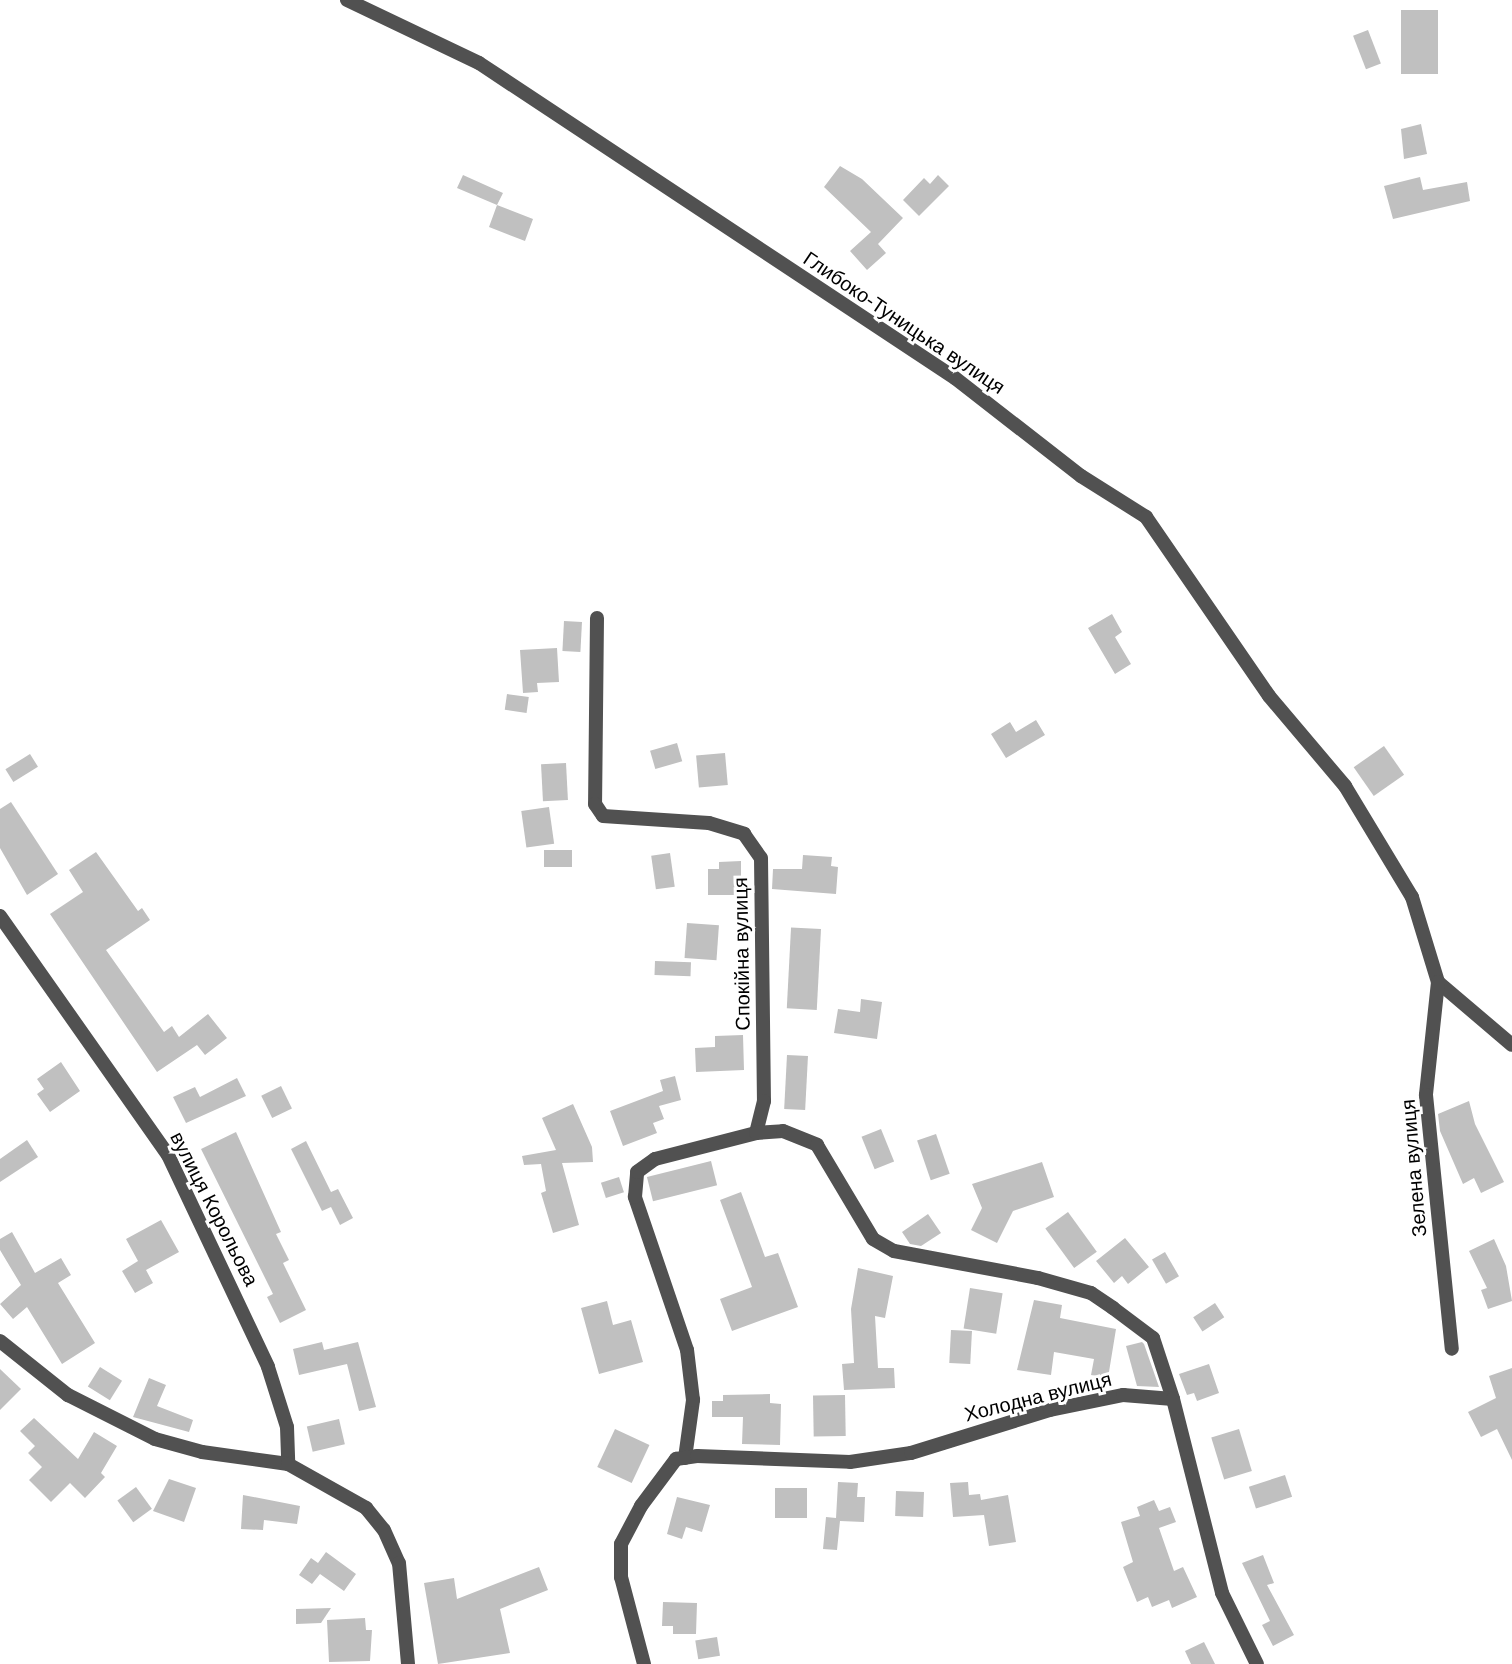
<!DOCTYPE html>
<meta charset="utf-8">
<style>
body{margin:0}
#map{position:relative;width:1512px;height:1664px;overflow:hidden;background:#fff;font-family:Arial,sans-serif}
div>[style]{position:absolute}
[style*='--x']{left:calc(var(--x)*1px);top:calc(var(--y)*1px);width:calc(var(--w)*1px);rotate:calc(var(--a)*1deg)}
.building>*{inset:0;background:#c0c0c0;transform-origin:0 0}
.street>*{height:14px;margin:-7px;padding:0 7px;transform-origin:7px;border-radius:7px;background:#515151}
span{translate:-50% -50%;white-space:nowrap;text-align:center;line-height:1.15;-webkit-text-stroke:6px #fff;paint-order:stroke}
.street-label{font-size:20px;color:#000}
</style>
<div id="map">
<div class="building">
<i style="left:1401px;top:10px;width:37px;height:64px"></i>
<i style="left:1368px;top:30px;width:36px;height:16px;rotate:69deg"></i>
<i style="clip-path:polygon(1421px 124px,1427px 154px,1404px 159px,1401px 129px)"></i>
<i style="clip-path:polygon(840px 166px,862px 179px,903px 218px,878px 244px,886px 253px,867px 270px,850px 251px,871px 232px,824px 187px)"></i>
<i style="clip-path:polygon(463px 175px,503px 193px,497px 205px,533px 219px,525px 241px,489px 227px,497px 205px,457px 188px)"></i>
<i style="clip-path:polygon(938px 175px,949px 186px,919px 216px,903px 200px,924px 178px,930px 184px)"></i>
<i style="clip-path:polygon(1420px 177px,1423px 190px,1467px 182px,1470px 201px,1393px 219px,1384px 186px)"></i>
<i style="clip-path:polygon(1112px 614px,1122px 632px,1115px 637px,1131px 664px,1115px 674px,1088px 628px)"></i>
<i style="left:564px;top:621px;width:18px;height:30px;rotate:3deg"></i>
<i style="clip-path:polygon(557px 648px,559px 682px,537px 683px,538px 692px,523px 693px,520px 650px)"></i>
<i style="left:507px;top:694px;width:22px;height:16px;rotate:8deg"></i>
<i style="clip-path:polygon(1036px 720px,1045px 735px,1006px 758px,991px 734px,1010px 722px,1016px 732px)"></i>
<i style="left:677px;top:743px;width:19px;height:28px;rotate:74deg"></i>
<i style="left:1384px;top:746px;width:35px;height:37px;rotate:55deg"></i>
<i style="left:725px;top:753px;width:32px;height:29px;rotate:85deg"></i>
<i style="left:30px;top:754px;width:15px;height:29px;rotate:58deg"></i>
<i style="left:566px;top:763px;width:37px;height:25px;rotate:87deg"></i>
<i style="clip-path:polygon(11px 802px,58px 874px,27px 895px,0 848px,0 809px)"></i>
<i style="left:549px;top:807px;width:37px;height:28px;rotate:82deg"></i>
<i style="left:544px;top:850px;width:28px;height:17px"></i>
<i style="clip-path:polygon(96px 852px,138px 911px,142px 908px,150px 920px,106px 950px,164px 1032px,172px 1026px,179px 1037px,208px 1014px,227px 1038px,205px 1055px,197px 1045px,157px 1072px,50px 914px,83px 892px,69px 870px)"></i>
<i style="left:670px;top:853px;width:34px;height:19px;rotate:82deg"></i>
<i style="clip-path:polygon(803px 855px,832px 857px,831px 866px,838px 867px,836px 894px,772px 889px,773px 869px,802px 869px)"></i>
<i style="clip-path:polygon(741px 861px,741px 895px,708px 895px,708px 869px,719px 869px,719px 862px)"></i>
<i style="left:687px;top:923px;width:32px;height:35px;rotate:4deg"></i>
<i style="left:821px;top:929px;width:81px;height:30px;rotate:93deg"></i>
<i style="left:655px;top:961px;width:36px;height:14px;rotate:2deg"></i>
<i style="clip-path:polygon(861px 999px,882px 1002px,877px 1039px,834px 1033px,838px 1009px,860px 1012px)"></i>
<i style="clip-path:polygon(743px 1035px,744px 1070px,696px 1072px,695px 1048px,715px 1047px,715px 1036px)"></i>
<i style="left:787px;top:1055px;width:21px;height:54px;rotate:3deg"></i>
<i style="clip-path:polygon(61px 1062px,80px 1091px,50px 1112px,37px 1094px,44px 1089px,37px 1079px)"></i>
<i style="clip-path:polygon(675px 1076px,681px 1100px,659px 1106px,664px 1119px,653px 1123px,657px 1133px,623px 1146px,610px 1111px,663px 1091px,660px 1080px)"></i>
<i style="clip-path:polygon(237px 1078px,246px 1096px,186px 1123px,173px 1097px,195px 1087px,200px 1097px)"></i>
<i style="left:281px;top:1086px;width:25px;height:22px;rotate:64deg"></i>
<i style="clip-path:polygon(1469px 1101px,1475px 1124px,1504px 1182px,1481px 1193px,1474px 1178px,1463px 1184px,1440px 1131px,1438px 1114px)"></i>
<i style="clip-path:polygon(573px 1104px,592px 1147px,593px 1162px,562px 1163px,579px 1225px,553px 1233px,541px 1193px,546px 1191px,541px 1164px,524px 1165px,522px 1156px,556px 1150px,542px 1118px)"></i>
<i style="left:881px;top:1129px;width:35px;height:21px;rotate:68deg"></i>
<i style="clip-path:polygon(236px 1132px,281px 1232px,276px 1234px,289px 1260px,283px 1263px,306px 1310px,280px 1323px,267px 1297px,273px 1294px,201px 1149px)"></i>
<i style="left:936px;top:1134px;width:42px;height:20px;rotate:71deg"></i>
<i style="clip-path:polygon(27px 1140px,38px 1157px,0 1182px,0 1159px)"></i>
<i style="clip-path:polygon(306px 1141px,331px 1192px,338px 1189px,353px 1218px,340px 1225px,331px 1207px,322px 1211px,291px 1149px)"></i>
<i style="left:711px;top:1161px;width:25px;height:66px;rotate:76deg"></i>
<i style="clip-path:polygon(1042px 1162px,1054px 1197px,1013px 1211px,997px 1243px,971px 1230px,982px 1208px,972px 1184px)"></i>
<i style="left:619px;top:1177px;width:16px;height:19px;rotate:72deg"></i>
<i style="clip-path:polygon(741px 1192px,765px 1257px,778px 1253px,798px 1307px,732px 1331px,720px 1299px,752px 1287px,720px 1200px)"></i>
<i style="left:1068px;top:1212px;width:49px;height:28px;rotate:54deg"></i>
<i style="clip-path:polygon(928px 1214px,941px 1233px,921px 1246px,910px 1244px,902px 1232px)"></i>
<i style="clip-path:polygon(161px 1220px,179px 1252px,146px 1270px,153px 1283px,135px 1293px,122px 1271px,138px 1261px,126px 1239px)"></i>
<i style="clip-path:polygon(12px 1232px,35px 1273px,61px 1258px,71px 1275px,58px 1283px,95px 1343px,62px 1364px,27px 1307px,13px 1319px,0 1304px,21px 1285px,0 1250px,0 1239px)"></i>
<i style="clip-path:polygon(1125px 1238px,1149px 1267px,1128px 1284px,1122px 1276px,1114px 1283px,1096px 1261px)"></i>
<i style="clip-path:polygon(1494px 1239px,1506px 1266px,1512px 1301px,1488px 1309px,1481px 1290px,1487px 1288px,1469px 1251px)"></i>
<i style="left:1165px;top:1252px;width:28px;height:15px;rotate:60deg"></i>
<i style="clip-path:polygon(858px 1268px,893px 1276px,885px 1318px,875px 1316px,878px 1368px,894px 1368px,895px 1388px,844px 1390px,842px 1364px,854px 1363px,851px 1309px)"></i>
<i style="left:970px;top:1288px;width:33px;height:41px;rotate:9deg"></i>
<i style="clip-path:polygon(1034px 1300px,1062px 1305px,1060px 1318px,1116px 1329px,1108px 1378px,1091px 1375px,1094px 1359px,1054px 1352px,1051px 1375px,1017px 1370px)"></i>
<i style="clip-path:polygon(607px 1301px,613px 1325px,631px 1320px,643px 1362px,599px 1374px,581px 1308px)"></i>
<i style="left:1215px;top:1303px;width:17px;height:26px;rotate:57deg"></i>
<i style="left:951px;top:1330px;width:21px;height:33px;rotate:3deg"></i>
<i style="clip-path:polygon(322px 1342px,324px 1350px,358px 1342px,376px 1407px,359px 1411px,347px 1364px,299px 1375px,293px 1349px)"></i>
<i style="clip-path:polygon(1142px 1342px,1144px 1344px,1159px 1387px,1137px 1386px,1126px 1346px)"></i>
<i style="clip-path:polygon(1209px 1364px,1219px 1393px,1197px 1401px,1194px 1393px,1187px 1395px,1179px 1374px)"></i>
<i style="left:100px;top:1367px;width:26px;height:23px;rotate:32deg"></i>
<i style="clip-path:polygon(1512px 1368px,1512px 1460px,1497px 1429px,1481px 1437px,1468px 1412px,1496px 1398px,1489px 1376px)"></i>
<i style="clip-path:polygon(0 1369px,21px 1389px,0 1410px)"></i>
<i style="clip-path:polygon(149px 1378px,166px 1385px,157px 1406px,193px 1420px,189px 1432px,133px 1417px)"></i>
<i style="clip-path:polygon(770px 1394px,770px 1403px,781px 1404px,780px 1445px,742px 1444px,743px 1417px,712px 1417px,712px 1401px,723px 1401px,723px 1395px)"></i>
<i style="left:845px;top:1395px;width:41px;height:32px;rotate:89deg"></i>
<i style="clip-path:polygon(34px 1418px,78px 1459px,94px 1432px,117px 1446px,101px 1473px,105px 1477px,85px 1498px,70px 1483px,51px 1502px,29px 1480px,42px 1467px,28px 1453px,35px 1446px,20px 1431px)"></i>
<i style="left:339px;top:1419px;width:26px;height:33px;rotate:77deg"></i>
<i style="left:615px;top:1429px;width:38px;height:42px;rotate:25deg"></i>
<i style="left:1239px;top:1429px;width:44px;height:29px;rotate:73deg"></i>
<i style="left:1285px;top:1475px;width:23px;height:38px;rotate:72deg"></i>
<i style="clip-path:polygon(169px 1479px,196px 1488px,184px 1522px,153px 1511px)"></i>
<i style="clip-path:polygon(838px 1482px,858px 1483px,857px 1497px,865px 1497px,864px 1522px,840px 1521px,837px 1550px,823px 1549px,826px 1517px,836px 1518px)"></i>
<i style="clip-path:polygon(968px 1482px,969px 1495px,980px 1494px,981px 1500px,1008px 1495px,1016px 1542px,989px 1546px,984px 1515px,953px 1517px,950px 1483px)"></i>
<i style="left:136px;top:1487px;width:27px;height:23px;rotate:54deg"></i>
<i style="left:775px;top:1488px;width:32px;height:30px"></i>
<i style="left:896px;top:1491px;width:28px;height:25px;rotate:2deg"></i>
<i style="clip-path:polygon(243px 1495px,300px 1506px,297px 1524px,264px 1520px,263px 1530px,241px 1529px)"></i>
<i style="clip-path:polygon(677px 1497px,710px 1505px,702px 1532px,686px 1527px,682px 1539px,667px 1534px)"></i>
<i style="clip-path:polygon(1154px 1500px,1159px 1511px,1170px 1507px,1176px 1522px,1159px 1528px,1174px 1571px,1183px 1567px,1197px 1597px,1172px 1608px,1169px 1600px,1152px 1607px,1148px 1597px,1137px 1602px,1123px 1567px,1133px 1562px,1121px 1522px,1140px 1516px,1137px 1507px)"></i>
<i style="clip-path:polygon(326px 1552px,356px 1574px,344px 1591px,320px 1574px,312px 1584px,299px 1575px,311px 1558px,318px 1563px)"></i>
<i style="clip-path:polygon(1263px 1555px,1274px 1583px,1267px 1585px,1294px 1635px,1273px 1646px,1262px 1625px,1270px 1621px,1242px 1563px)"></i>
<i style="clip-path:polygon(539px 1567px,548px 1590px,500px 1609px,510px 1653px,438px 1664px,424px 1583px,454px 1578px,457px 1599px)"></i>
<i style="clip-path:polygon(663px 1602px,697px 1603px,696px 1634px,673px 1634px,673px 1626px,662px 1626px)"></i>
<i style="clip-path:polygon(331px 1608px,321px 1623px,296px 1624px,296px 1609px)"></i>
<i style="clip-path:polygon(365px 1618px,366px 1630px,372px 1630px,370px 1661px,329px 1662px,327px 1620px)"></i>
<i style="left:717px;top:1637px;width:19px;height:22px;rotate:81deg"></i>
<i style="clip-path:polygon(1204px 1642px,1215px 1664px,1191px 1664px,1185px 1651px)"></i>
</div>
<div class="street">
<i style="--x:347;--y:0;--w:146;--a:25.5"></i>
<i style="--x:479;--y:63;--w:571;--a:33.5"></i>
<i style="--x:955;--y:378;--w:160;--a:37.9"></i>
<i style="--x:1081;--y:476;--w:77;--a:32.2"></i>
<i style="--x:1146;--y:517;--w:217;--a:55.5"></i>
<i style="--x:1269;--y:696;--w:118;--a:49.8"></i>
<i style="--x:1345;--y:786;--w:130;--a:58.9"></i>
<i style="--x:1412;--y:897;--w:89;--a:73"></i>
<i style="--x:1438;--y:982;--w:97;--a:40.4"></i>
<i style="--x:597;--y:618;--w:186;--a:90.6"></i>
<i style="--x:595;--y:804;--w:14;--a:56"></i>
<i style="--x:603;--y:816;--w:106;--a:3.8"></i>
<i style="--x:709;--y:823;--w:37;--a:17"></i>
<i style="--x:744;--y:834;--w:29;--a:55"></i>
<i style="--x:761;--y:858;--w:243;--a:89.3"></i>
<i style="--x:764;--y:1101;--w:33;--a:104"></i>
<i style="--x:0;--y:916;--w:292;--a:54.9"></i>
<i style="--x:168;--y:1155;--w:234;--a:64.7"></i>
<i style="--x:268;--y:1367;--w:63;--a:72.4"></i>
<i style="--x:287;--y:1427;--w:37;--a:88"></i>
<i style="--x:1438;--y:982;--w:114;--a:96.1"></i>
<i style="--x:1426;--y:1095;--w:255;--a:84.2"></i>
<i style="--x:0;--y:1341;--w:87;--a:38.5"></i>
<i style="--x:68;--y:1395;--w:97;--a:26.8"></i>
<i style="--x:155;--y:1439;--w:49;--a:15.5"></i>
<i style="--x:202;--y:1452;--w:87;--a:7.9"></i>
<i style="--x:288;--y:1464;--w:90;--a:29.4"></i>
<i style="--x:366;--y:1508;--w:28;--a:51"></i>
<i style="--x:384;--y:1530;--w:36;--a:66"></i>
<i style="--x:399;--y:1563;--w:101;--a:84.9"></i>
<i style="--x:685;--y:1458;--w:59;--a:-82.1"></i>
<i style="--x:693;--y:1400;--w:50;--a:-96.8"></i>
<i style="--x:687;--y:1350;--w:162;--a:-108.8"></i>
<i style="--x:635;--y:1197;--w:25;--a:-85"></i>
<i style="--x:637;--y:1172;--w:22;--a:-36"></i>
<i style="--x:655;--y:1159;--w:104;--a:-14.4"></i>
<i style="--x:756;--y:1133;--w:27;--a:-4"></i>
<i style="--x:783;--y:1131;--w:37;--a:22"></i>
<i style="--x:817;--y:1145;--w:109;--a:59.2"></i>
<i style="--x:873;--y:1239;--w:24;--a:30"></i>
<i style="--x:894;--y:1251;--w:147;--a:10.6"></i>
<i style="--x:1038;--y:1278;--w:55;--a:15.8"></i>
<i style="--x:1091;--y:1293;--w:27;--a:34"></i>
<i style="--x:1113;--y:1308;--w:50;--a:36.9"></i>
<i style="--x:1153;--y:1338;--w:64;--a:71.8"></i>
<i style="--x:644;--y:1664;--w:90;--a:-104.8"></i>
<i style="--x:621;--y:1577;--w:33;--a:-90"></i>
<i style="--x:621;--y:1544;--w:43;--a:-62.2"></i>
<i style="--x:641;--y:1506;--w:59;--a:-53.3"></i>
<i style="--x:676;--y:1459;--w:21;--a:-8"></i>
<i style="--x:697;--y:1456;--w:153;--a:2.2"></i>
<i style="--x:850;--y:1462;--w:62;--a:-8.4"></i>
<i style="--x:911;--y:1453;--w:145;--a:-17.2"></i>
<i style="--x:1050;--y:1410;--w:75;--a:-11.6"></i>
<i style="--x:1123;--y:1395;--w:50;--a:4.6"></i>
<i style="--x:1173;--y:1399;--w:200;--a:75.8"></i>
<i style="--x:1222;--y:1593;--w:79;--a:63.8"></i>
</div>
<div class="street-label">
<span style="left:904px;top:323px;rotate:34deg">Глибоко-Туницька вулиця</span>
<span style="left:742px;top:954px;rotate:-91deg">Спокійна вулиця</span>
<span style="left:1414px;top:1168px;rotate:-95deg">Зелена вулиця</span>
<span style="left:214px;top:1209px;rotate:63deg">вулиця Корольова</span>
<span style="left:1038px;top:1397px;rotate:-14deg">Холодна вулиця</span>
</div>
</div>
